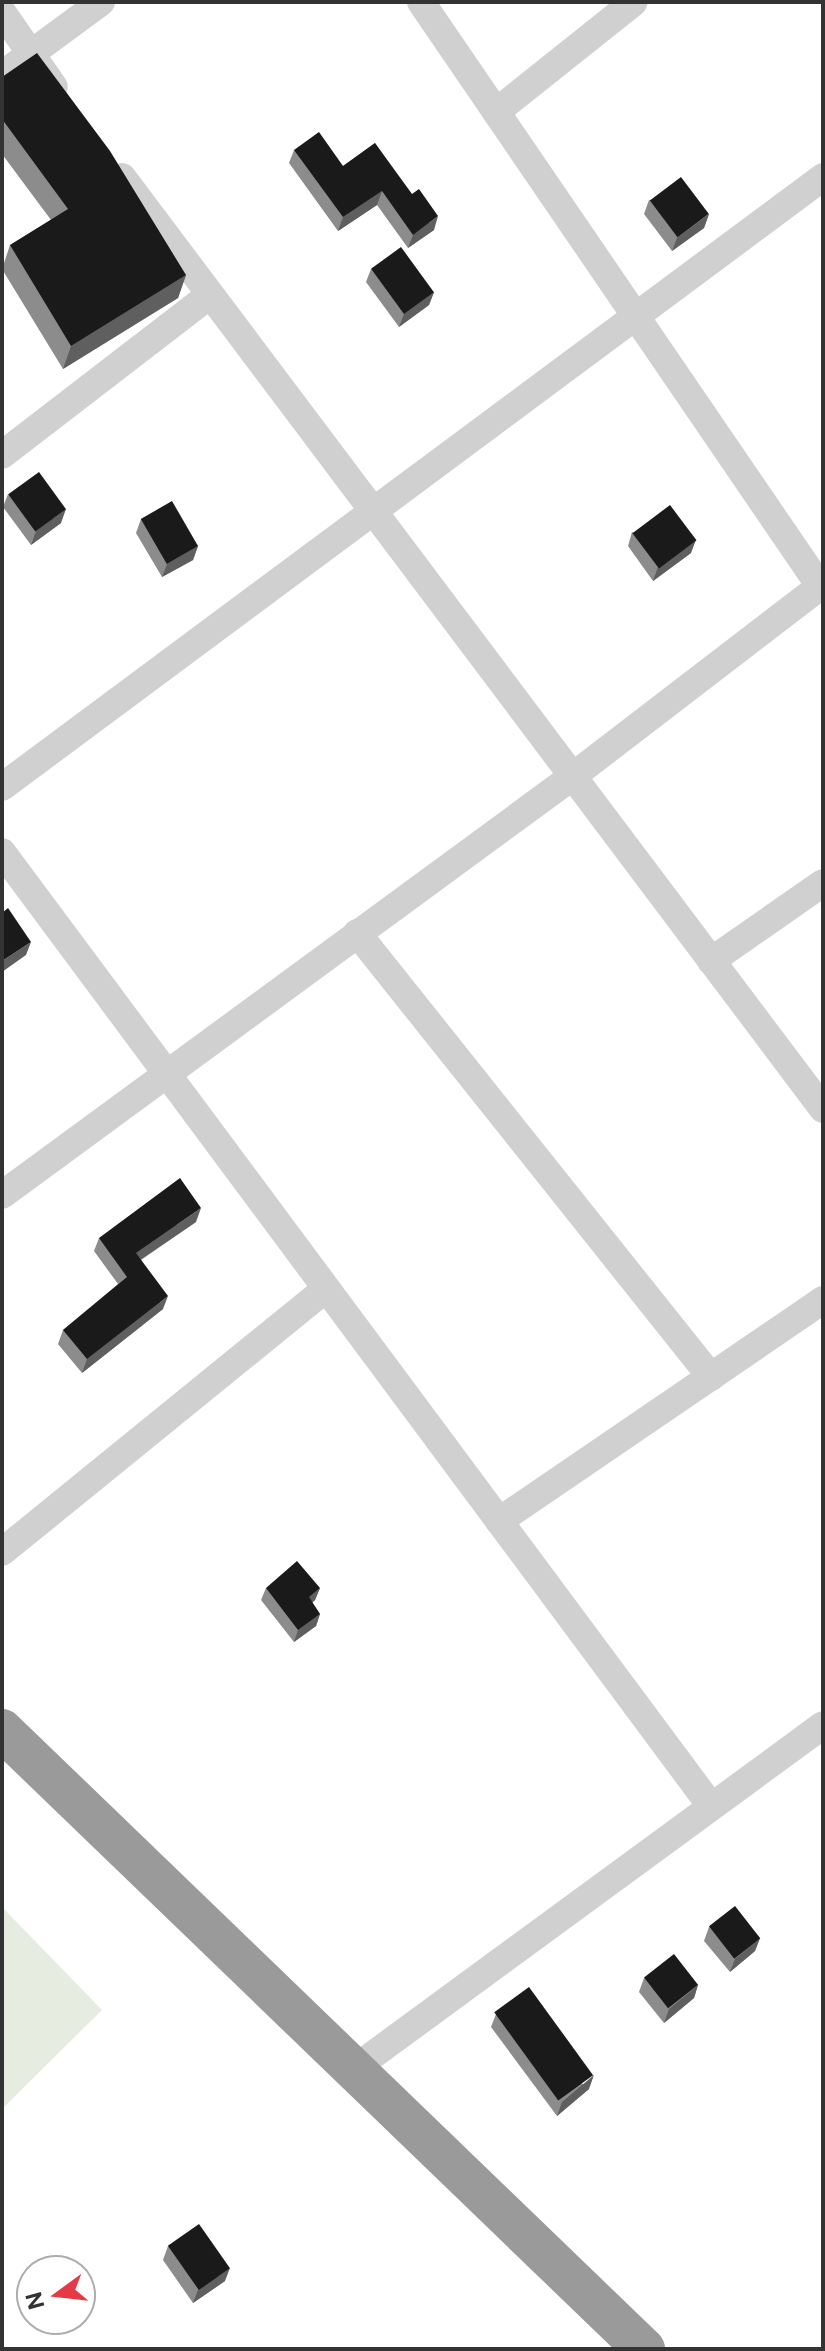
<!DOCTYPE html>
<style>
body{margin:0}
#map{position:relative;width:825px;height:2351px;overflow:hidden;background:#fff;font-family:"Public Sans",sans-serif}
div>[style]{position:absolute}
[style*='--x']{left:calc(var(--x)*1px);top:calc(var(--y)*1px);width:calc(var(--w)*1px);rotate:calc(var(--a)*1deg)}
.green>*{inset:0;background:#e6ecdf}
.minor>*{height:28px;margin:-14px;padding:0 14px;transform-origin:14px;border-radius:14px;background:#d0d0d0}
.highway>*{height:42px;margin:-21px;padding:0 21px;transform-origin:21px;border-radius:21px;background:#9a9a9a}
.wall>*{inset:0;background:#8c8c8c}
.shaded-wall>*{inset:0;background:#5f5f5f}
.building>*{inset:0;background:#1a1a1a;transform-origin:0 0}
span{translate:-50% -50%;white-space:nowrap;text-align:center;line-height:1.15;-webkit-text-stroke:8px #fff;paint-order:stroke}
.frame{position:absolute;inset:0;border:4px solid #333;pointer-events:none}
.north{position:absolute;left:16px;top:2255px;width:80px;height:80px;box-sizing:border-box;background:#fff;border:2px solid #adadad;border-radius:50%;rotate:255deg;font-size:22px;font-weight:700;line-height:32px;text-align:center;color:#333}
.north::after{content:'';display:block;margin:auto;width:28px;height:36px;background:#e63946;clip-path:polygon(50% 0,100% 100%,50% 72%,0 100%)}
</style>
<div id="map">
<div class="green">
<i style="clip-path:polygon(2px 1907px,102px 2010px,2px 2109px)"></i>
</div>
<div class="minor">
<i style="--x:421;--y:2;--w:707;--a:55.66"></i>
<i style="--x:2;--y:12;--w:91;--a:55.3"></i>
<i style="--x:2;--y:75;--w:123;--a:-36.4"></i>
<i style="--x:496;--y:112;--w:176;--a:-38.6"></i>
<i style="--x:122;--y:177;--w:1166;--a:53.05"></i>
<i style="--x:2;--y:455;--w:262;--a:-37.6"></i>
<i style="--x:2;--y:787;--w:1023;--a:-36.61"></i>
<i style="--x:2;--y:852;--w:1189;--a:53.38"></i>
<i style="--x:357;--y:933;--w:568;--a:51.43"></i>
<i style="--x:711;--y:961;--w:136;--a:-34.9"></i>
<i style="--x:2;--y:1195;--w:708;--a:-36.27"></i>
<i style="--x:573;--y:776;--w:315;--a:-37.5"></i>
<i style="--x:499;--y:1521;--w:392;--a:-34.3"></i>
<i style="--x:2;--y:1552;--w:417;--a:-39.1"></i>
<i style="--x:351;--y:2071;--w:585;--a:-36.24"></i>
</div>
<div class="highway">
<i style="--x:2;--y:1730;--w:892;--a:43.96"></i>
</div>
<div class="wall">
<i style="clip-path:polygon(2px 77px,186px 275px,178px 298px,63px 369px,2px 269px,10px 245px,51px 220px,2px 154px)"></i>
<i style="clip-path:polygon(375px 143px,434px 230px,408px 248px,377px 205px,338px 231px,289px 163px,294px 150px,343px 166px)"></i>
<i style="clip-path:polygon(649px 200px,709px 214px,704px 228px,672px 251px,644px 214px)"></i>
<i style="clip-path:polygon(371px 269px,434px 292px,429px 305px,399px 327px,366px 282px)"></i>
<i style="clip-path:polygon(8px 494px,61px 523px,31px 545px,3px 507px)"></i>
<i style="clip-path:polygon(141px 519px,198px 546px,193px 560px,162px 577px,136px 533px)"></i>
<i style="clip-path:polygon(632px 532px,691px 553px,653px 581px,628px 546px)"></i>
<i style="clip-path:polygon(196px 1222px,141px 1260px,163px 1309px,82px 1373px,58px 1344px,63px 1330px,118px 1284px,94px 1251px,99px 1238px)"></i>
<i style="clip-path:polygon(266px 1588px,320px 1588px,315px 1600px,312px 1603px,320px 1614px,316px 1626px,294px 1642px,261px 1600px)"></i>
<i style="clip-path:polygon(709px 1927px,760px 1938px,755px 1951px,730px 1972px,704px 1941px)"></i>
<i style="clip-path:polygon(644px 1978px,698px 1985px,694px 1998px,664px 2023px,639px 1992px)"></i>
<i style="clip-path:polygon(496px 2014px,589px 2089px,557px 2116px,491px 2027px)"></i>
<i style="clip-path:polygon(168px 2246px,225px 2281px,193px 2303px,163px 2260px)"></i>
</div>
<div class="shaded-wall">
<i style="clip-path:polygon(382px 191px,377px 205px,338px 231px,343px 217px)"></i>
<i style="clip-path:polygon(709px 214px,704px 228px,672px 251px,677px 238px)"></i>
<i style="clip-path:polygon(438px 216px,434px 230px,408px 248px,413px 235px)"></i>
<i style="clip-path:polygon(186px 275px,178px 298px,63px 369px,71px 346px)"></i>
<i style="clip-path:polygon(434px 292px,429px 305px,399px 327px,404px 314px)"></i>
<i style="clip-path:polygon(66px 509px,61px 523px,31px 545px,36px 531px)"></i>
<i style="clip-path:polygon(696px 540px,691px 553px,653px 581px,658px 567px)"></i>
<i style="clip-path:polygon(198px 546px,193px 560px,162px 577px,167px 564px)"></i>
<i style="clip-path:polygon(31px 942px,26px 955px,2px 972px,2px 961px)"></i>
<i style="clip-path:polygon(201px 1208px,196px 1222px,131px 1266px,136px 1253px)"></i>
<i style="clip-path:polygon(168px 1296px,163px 1309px,82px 1373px,87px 1359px)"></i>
<i style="clip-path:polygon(320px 1588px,315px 1600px,304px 1610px,309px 1597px)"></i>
<i style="clip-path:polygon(320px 1614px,316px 1626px,294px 1642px,298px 1630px)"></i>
<i style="clip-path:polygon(760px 1938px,755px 1951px,730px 1972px,735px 1959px)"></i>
<i style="clip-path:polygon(698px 1985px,694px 1998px,664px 2023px,669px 2009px)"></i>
<i style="clip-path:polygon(594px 2075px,589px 2089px,557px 2116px,562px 2102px)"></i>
<i style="clip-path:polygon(230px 2268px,225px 2281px,193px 2303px,198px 2290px)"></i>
</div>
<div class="building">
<i style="clip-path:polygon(37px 53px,110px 151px,186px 275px,71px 346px,10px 245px,68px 209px,2px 119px,2px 77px)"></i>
<i style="clip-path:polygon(319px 132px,343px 166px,375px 143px,412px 194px,419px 189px,438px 216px,413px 235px,382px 191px,343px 217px,294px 150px)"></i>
<i style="left:681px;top:177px;width:46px;height:39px;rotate:53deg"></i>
<i style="left:401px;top:247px;width:56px;height:37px;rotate:54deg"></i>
<i style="left:39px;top:472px;width:46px;height:38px;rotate:54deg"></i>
<i style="left:172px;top:501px;width:52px;height:36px;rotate:60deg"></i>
<i style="left:670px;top:505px;width:44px;height:47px;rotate:53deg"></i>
<i style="clip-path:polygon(8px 908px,31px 942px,2px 961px,2px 913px)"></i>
<i style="clip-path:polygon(180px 1178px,201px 1208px,136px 1253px,168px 1296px,87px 1359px,63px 1330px,127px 1277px,99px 1238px)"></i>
<i style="clip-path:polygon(297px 1561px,320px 1588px,309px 1597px,320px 1614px,298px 1630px,266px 1588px)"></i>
<i style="left:735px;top:1906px;width:41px;height:33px;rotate:52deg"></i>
<i style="left:674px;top:1954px;width:39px;height:38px;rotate:52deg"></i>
<i style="left:529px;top:1987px;width:109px;height:43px;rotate:54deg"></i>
<i style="left:199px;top:2224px;width:54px;height:38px;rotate:55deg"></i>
</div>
<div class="frame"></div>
<div class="north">N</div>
</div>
